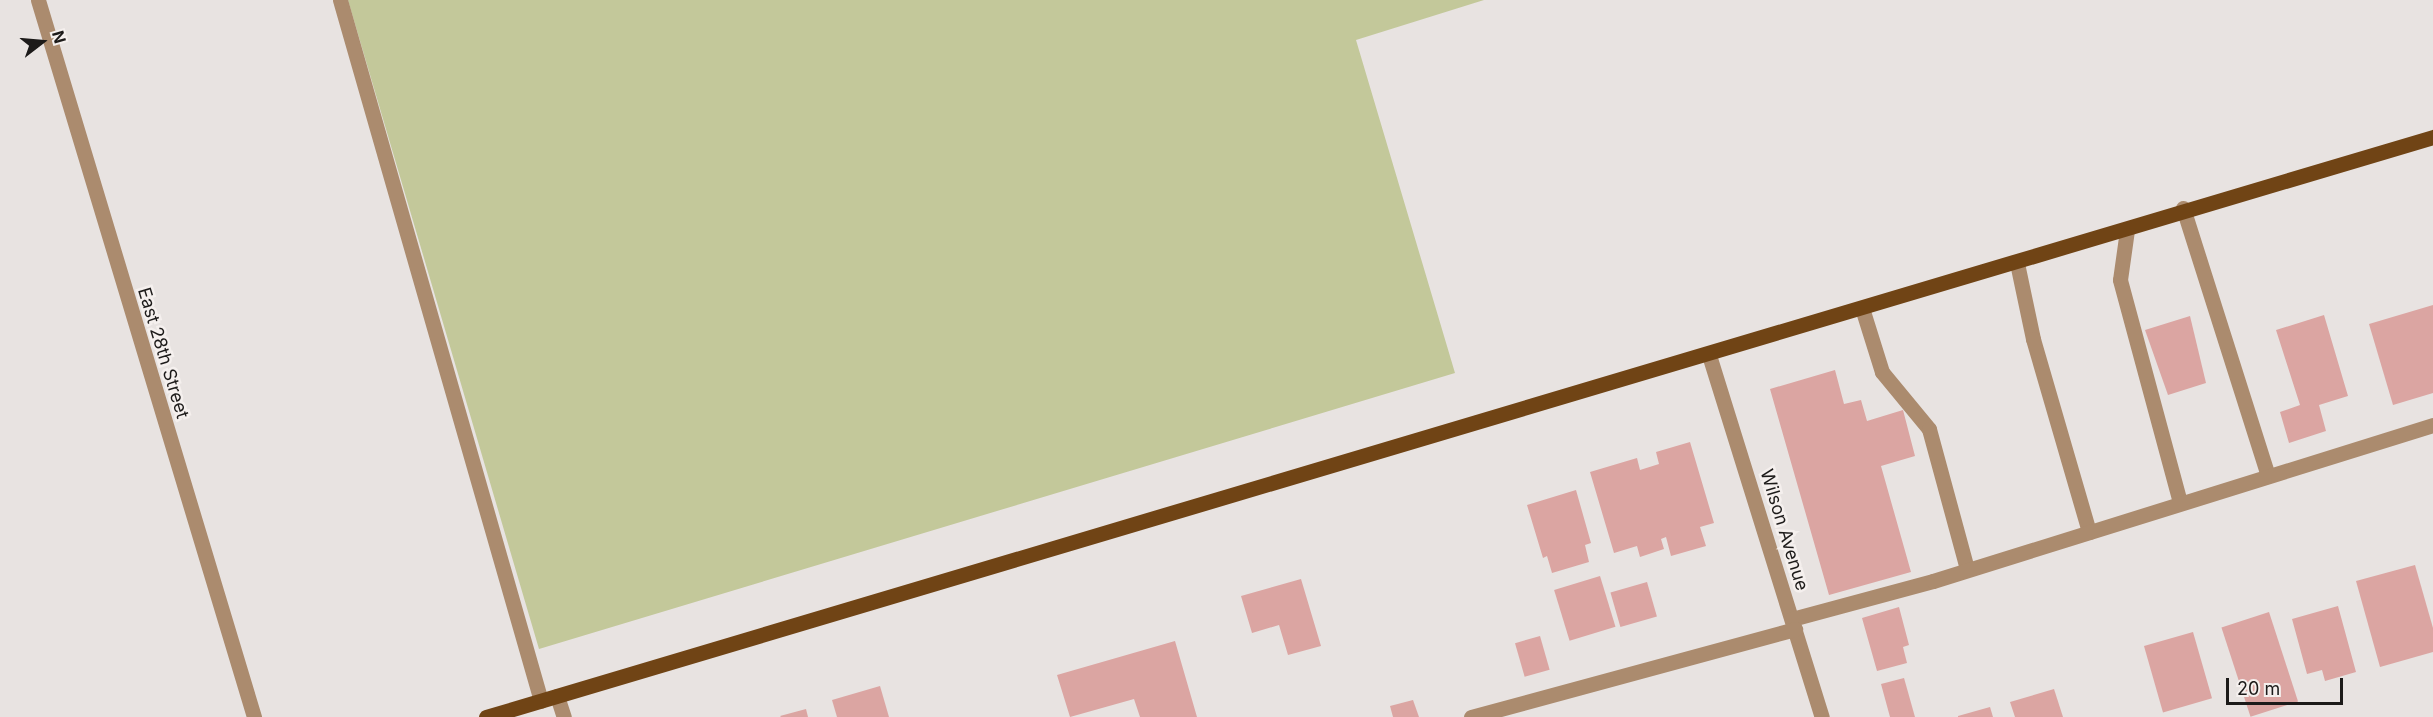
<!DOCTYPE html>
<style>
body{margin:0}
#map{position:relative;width:2433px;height:717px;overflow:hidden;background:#e8e3e1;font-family:Inter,sans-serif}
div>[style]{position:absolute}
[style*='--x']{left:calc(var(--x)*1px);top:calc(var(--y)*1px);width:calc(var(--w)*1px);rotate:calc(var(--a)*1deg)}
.green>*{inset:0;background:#c3c89a}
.building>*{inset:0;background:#dba5a2;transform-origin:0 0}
.minor>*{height:15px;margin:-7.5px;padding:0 7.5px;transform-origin:7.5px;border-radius:7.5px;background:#ab8b6e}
.major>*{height:15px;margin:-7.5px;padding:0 7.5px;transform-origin:7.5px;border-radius:7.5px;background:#704415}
span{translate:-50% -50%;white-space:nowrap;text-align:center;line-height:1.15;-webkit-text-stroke:5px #f5f0ee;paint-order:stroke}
.street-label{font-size:18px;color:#1c1a19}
.north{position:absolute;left:12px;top:12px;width:60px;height:60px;-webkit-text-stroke:4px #f5f0ee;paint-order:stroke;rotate:74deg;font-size:16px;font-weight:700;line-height:24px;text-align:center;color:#1c1a19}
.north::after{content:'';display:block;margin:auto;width:21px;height:27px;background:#1c1a19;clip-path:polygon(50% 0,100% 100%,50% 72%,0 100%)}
.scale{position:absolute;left:2226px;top:678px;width:117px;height:27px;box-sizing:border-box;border:3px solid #1c1a19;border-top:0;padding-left:8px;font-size:18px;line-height:21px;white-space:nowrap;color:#1c1a19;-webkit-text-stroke:4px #f5f0ee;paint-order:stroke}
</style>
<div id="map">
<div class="green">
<i style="clip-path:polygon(348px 0,1484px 0,1356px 40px,1455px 373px,539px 649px)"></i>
</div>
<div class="building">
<i style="clip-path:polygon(2433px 305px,2433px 393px,2393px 405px,2369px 324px)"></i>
<i style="clip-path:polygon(2324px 315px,2348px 396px,2319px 405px,2326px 431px,2289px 443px,2280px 412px,2300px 405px,2276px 330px)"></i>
<i style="clip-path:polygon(2190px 316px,2206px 383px,2168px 395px,2145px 330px)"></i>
<i style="clip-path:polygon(1835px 370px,1844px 404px,1861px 400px,1867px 421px,1903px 410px,1915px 456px,1881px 466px,1911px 572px,1829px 595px,1770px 389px)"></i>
<i style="clip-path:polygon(1690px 442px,1714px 523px,1700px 527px,1706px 546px,1671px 556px,1666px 537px,1661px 539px,1664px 549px,1640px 557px,1637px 546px,1614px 553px,1590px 472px,1637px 458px,1640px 470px,1659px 464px,1656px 452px)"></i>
<i style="clip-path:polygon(1576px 490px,1591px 543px,1585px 545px,1589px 562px,1552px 573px,1547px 556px,1543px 558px,1527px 505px)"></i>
<i style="clip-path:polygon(2415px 565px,2433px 628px,2433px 652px,2380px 667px,2356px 581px)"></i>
<i style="left:1600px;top:576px;width:53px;height:48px;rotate:73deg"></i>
<i style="clip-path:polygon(1301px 579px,1321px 646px,1288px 655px,1279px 625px,1252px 633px,1241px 596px)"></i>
<i style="left:1647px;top:582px;width:36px;height:38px;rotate:74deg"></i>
<i style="clip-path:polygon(2338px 606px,2356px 672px,2325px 681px,2322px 670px,2307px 674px,2292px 619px)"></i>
<i style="clip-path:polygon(1899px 607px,1909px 645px,1903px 647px,1907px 663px,1877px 671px,1862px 618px)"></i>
<i style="left:2269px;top:612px;width:94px;height:50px;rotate:72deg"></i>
<i style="left:2193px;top:632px;width:69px;height:51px;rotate:74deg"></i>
<i style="left:1540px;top:636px;width:35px;height:26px;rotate:74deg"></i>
<i style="clip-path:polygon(1175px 641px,1197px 717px,1140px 717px,1134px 699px,1070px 717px,1057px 675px)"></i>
<i style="clip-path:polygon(1904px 678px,1915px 717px,1890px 717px,1881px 684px)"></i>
<i style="clip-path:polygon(880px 686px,889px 717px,837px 717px,832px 700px)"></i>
<i style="clip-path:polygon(2054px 689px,2063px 717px,2015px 717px,2010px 702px)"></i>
<i style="clip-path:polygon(1413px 700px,1419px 717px,1393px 717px,1390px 706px)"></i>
<i style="clip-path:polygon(1990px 707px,1993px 717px,1958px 717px,1958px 716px)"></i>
<i style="clip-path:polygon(806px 709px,808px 717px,781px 717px,780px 716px)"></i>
</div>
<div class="minor">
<i style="--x:38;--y:0;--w:749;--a:73.23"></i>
<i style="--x:340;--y:0;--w:729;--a:74"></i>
<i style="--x:2183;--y:208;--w:281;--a:72.4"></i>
<i style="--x:2127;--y:230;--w:50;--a:98"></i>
<i style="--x:2120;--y:280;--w:231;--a:74.9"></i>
<i style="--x:2017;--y:263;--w:78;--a:78.1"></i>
<i style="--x:2033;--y:339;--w:201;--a:73.8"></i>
<i style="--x:1862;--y:308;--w:67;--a:72.6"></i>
<i style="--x:1882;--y:372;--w:74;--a:50.5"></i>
<i style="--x:1929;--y:429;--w:145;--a:74.8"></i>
<i style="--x:1709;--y:355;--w:379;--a:72.7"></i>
<i style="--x:1792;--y:619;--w:146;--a:-15.1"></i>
<i style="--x:1933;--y:581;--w:524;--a:-17.33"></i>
<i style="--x:557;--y:696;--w:22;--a:72"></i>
<i style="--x:1471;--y:717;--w:336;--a:-15.2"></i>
</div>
<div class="major">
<i style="--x:486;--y:717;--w:2032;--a:-16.59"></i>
</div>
<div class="street-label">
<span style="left:163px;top:353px;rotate:73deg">East 28th Street</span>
<span style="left:1784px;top:530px;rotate:73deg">Wilson Avenue</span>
</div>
<div class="north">N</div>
<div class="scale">20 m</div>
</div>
